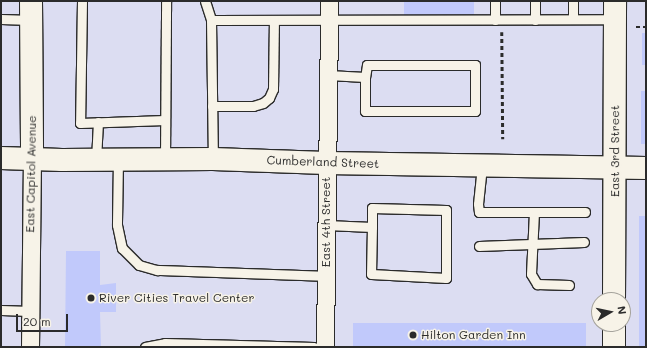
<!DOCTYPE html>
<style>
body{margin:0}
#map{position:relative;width:647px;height:348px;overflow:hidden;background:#e7e6ee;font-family:Mali,sans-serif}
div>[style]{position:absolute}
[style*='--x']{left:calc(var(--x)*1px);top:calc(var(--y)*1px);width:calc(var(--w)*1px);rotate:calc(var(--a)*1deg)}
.built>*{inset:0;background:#dcddf2}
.building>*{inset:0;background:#c1c9fb;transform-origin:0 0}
.path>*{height:2.5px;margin-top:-1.25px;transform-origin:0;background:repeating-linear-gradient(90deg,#2b2b2b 0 4px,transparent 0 7px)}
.roads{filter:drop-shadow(1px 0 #2b2b2b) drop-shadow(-1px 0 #2b2b2b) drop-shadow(0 1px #2b2b2b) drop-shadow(0 -1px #2b2b2b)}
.service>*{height:9px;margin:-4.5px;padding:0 4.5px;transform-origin:4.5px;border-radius:4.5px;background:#f7f3e8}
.minor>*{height:17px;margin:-8.5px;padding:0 8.5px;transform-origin:8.5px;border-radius:8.5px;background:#f7f3e8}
.secondary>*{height:22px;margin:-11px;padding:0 11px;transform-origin:11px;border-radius:11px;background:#f7f3e8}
.primary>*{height:22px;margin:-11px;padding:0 11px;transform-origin:11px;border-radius:11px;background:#f7f3e8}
.dots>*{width:11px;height:11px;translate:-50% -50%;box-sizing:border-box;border:2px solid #f7f3e8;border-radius:50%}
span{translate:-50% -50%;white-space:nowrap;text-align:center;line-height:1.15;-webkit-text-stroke:3px #f7f3e8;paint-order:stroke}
.street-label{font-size:12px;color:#2b2b2b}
.poi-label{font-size:12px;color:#2b2b2b}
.left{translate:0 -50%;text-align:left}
.frame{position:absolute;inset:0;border:2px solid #2b2b2b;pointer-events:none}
.north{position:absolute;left:591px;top:292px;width:40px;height:40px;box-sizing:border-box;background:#f7f3e8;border:1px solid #a5a39c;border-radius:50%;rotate:81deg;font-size:11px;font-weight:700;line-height:16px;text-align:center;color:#2b2b2b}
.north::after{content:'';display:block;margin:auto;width:14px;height:18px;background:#2b2b2b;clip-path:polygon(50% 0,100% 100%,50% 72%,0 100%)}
.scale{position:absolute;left:16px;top:314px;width:52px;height:18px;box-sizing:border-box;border:2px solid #2b2b2b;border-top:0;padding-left:5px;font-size:12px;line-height:14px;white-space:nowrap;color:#2b2b2b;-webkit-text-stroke:3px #f7f3e8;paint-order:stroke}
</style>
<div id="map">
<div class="built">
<i style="clip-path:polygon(evenodd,1px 1px,646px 1px,646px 347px,1px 347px,1px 1px,599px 300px,623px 300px,623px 324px,599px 324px,599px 300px)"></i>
</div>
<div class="building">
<i style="left:404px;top:1px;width:70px;height:14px"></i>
<i style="left:642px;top:33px;width:4px;height:32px"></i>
<i style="left:641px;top:91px;width:5px;height:53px"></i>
<i style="left:639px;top:216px;width:7px;height:131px"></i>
<i style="clip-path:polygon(66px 251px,100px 251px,100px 285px,116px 283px,116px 312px,100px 312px,101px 347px,65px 347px)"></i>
<i style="left:353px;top:323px;width:233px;height:24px"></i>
</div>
<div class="path">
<i style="--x:636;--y:27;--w:10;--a:0"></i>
<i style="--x:502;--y:32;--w:107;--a:89.5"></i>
</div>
<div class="roads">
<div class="service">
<i style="--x:82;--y:1;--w:122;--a:90.9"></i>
<i style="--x:80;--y:123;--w:85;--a:-2"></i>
<i style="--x:205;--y:1;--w:20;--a:72"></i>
<i style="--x:211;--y:20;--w:139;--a:89.2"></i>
<i style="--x:535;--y:1;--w:19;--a:90"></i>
<i style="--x:1;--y:19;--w:30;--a:2"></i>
<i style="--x:573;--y:19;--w:18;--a:-90"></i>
<i style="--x:211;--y:20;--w:404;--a:-0.1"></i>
<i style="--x:495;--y:20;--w:19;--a:-90"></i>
<i style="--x:328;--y:75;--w:37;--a:3"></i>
<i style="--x:365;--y:77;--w:34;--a:90"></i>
<i style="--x:365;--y:111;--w:110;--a:0"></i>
<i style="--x:475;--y:111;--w:46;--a:-90"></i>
<i style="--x:475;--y:65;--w:108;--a:180"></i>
<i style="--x:367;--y:65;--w:12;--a:99"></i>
<i style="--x:212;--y:106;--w:41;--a:0"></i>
<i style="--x:253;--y:106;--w:10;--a:-17"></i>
<i style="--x:263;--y:103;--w:8;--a:-40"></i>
<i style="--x:269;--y:98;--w:10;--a:-66"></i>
<i style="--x:273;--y:89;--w:69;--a:-89.2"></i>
<i style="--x:118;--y:159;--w:66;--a:90.9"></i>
<i style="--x:117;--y:225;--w:24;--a:78"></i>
<i style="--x:122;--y:248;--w:24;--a:45"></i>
<i style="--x:139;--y:265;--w:19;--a:16"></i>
<i style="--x:157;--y:270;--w:168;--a:2"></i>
<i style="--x:165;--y:159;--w:158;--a:-89.6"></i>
<i style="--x:96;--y:160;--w:38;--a:-87"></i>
<i style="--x:482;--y:166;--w:38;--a:96"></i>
<i style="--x:478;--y:204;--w:8;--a:83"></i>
<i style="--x:479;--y:212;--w:106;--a:0"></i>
<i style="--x:534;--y:212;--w:62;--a:92.8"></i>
<i style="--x:531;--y:274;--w:12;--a:59"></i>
<i style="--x:537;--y:284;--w:32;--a:2"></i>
<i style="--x:326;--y:225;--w:46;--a:2.5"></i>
<i style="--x:372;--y:227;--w:19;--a:-90"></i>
<i style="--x:372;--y:208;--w:74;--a:1.5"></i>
<i style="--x:446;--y:210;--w:68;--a:90"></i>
<i style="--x:446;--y:278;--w:75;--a:-176.9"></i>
<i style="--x:371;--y:274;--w:47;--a:-88.8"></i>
<i style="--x:479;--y:246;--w:105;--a:-2.2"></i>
<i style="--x:1;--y:310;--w:29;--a:2"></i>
<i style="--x:145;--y:347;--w:20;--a:-11"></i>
<i style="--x:165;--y:343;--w:149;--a:1.5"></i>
</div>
<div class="minor">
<i style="--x:30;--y:347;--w:188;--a:-89.4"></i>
<i style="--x:325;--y:347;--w:346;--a:-89.3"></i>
</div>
<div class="secondary">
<i style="--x:614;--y:300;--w:299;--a:-89.8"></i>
<i style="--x:614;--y:347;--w:23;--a:-90"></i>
</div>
<div class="primary">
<i style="--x:31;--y:1;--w:158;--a:89.6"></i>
<i style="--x:1;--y:158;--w:61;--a:1.9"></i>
<i style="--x:62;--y:160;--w:151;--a:-0.4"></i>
<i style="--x:213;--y:159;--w:113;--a:2"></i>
<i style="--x:326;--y:163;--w:320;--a:0.9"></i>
</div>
</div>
<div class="dots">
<i style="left:91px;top:298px;background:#2b2b2b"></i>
<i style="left:413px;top:335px;background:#2b2b2b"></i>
</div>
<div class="street-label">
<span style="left:615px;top:151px;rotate:-90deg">East 3rd Street</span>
<span style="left:323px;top:162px;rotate:2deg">Cumberland Street</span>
<span style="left:31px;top:174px;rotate:-89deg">East Capitol Avenue</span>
<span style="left:326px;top:222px;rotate:-90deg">East 4th Street</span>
</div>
<div class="poi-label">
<span class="left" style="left:99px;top:298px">River Cities Travel Center</span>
<span class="left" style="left:421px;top:335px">Hilton Garden Inn</span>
</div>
<div class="frame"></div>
<div class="north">N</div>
<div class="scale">20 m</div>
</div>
